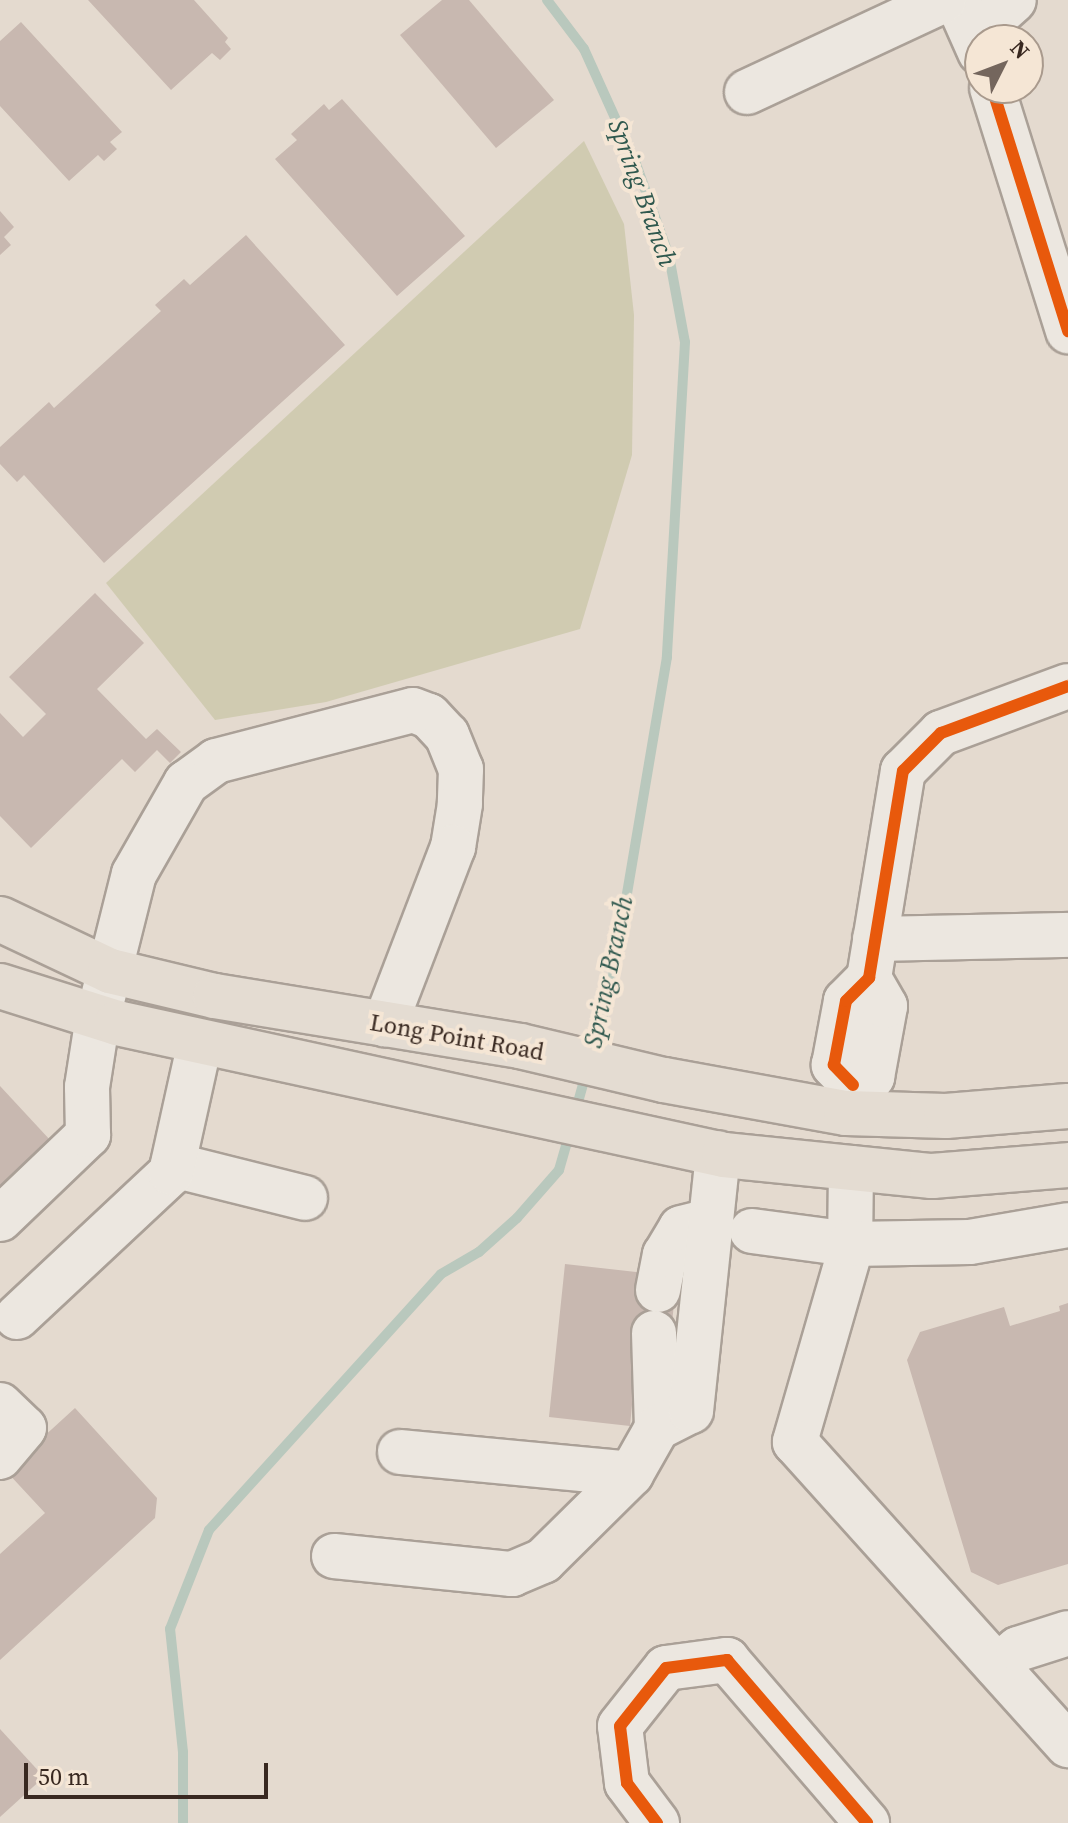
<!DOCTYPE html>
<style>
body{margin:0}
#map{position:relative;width:1068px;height:1823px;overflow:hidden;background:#e4dacf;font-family:"Source Serif 4",serif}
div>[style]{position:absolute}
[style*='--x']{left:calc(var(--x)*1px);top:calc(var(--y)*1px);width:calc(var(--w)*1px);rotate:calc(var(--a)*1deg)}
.cemetery>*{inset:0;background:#d0cbb1}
.stream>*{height:10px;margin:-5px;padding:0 5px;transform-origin:5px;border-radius:5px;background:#b9c8bd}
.building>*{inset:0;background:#c8b8b0}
.roads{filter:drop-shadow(2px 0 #aaa097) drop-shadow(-2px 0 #aaa097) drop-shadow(0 2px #aaa097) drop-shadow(0 -2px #aaa097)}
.minor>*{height:44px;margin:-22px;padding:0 22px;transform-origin:22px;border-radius:22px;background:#ece7e0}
.major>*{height:44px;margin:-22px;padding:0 22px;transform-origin:22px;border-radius:22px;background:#e4dcd2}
.cycleway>*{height:12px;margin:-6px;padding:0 6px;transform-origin:6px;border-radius:6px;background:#e8590c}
span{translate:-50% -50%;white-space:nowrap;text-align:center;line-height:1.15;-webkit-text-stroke:8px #f5e6d5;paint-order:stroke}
.street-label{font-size:24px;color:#382820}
.water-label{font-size:26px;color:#2f584e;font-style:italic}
.north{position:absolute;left:964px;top:24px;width:80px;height:80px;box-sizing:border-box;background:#f5e6d5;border:2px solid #a99a8d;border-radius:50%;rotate:48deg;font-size:22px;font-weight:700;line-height:32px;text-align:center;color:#382820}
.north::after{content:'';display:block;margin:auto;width:28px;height:36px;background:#74665d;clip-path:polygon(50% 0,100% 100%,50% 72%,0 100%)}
.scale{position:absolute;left:24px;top:1763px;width:244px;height:36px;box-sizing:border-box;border:4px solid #382820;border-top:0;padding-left:10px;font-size:24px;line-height:28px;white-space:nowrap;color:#382820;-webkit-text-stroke:6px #f5e6d5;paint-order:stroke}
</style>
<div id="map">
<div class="cemetery">
<i style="clip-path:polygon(584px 141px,624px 224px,634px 315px,632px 455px,580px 629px,326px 702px,215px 720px,106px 583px)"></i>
</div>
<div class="stream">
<i style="--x:547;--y:0;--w:61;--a:52.9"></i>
<i style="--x:584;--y:49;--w:126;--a:65.7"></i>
<i style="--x:636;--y:164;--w:98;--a:70.3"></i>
<i style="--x:669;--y:256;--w:87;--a:79.5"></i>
<i style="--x:685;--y:342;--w:316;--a:93.3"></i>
<i style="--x:667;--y:657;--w:335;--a:99.6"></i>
<i style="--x:611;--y:987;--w:66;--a:105.7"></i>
<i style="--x:575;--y:1113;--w:45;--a:-74.4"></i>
<i style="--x:183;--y:1823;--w:71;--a:-90"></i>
<i style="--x:183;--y:1752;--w:124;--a:-96"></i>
<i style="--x:170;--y:1629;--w:106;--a:-68.5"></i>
<i style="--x:209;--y:1530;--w:345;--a:-47.8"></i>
<i style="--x:441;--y:1274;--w:44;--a:-30.1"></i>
<i style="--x:479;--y:1252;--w:51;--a:-41.8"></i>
<i style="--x:517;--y:1218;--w:64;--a:-48.8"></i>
<i style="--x:559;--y:1170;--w:40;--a:-74"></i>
</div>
<div class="building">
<i style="clip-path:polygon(88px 0,194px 0,228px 38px,225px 42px,231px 49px,220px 60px,212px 53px,171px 90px)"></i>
<i style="clip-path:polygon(442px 0,469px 0,554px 100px,496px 148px,400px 35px)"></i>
<i style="clip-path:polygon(21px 22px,122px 132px,110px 142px,117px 149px,104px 161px,98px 155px,69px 181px,0 106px,0 41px)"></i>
<i style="clip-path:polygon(342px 99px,465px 236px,397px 296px,275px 159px,297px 140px,291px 134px,324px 104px,329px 110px)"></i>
<i style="clip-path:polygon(0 211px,14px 227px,4px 237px,11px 245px,0 255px)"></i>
<i style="clip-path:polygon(246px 235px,345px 345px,104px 563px,24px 475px,17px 482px,0 464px,0 447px,49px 402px,54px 408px,161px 311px,155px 305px,184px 279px,190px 285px)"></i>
<i style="clip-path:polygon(95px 593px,144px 643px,97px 689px,146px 739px,157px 729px,181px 752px,170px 763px,157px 750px,135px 772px,122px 759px,31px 848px,0 816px,0 713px,23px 737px,46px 714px,9px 677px)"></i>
<i style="clip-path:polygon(0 1086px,51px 1141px,0 1187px)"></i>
<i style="clip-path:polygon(565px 1264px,645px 1273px,675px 1292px,671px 1335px,639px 1331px,630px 1426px,549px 1417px)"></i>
<i style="clip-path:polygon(1068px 1303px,1068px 1564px,998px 1585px,971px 1572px,907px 1360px,920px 1332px,1004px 1307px,1010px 1326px,1060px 1311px,1059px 1306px)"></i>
<i style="clip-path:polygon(75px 1408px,157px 1498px,155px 1518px,0 1660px,0 1554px,45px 1513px,6px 1471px)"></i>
<i style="clip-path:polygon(0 1729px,44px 1777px,0 1817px)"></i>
</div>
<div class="roads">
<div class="minor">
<i style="--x:957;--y:0;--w:57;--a:66.1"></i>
<i style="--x:975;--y:35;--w:52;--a:-41.9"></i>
<i style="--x:992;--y:88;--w:255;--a:72.6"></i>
<i style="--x:747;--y:92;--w:217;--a:-25"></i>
<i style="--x:875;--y:939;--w:193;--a:-1.2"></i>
<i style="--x:853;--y:1085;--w:28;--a:-134"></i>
<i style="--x:834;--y:1065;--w:65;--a:-79.4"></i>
<i style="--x:846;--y:1001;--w:33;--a:-45"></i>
<i style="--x:869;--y:978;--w:210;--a:-80.7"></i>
<i style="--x:903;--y:771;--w:54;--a:-45"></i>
<i style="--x:941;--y:733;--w:135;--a:-20.3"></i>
<i style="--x:853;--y:1085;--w:21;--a:-23"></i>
<i style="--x:872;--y:1077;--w:72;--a:-79.6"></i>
<i style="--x:885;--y:1006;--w:32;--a:-120"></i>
<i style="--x:173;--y:1165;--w:136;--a:14"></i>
<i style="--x:851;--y:1168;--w:83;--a:90.7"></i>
<i style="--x:850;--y:1251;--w:199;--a:106.1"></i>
<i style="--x:795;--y:1442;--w:408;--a:48"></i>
<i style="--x:0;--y:1219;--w:122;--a:-43.7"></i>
<i style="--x:88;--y:1135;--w:48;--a:-91.2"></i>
<i style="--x:87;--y:1087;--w:71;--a:-81.1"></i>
<i style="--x:98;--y:1017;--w:147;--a:-75.9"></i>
<i style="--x:134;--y:874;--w:105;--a:-60.3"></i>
<i style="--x:186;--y:783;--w:37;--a:-36"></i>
<i style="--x:216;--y:761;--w:203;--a:-14.5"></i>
<i style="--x:413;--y:710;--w:17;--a:21"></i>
<i style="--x:429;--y:716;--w:26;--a:47"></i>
<i style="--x:447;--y:735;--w:37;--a:68"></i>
<i style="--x:461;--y:769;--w:35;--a:92"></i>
<i style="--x:460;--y:804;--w:44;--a:99.2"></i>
<i style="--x:453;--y:847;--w:190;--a:111"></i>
<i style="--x:752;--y:1231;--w:99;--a:7.6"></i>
<i style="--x:850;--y:1244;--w:120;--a:-1"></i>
<i style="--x:970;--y:1242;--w:99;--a:-9.8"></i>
<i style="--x:658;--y:1290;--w:36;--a:-79"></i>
<i style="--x:665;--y:1255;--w:31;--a:-59"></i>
<i style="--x:681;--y:1228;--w:30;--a:-14"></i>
<i style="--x:17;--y:1317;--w:211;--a:-43.1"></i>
<i style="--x:171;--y:1173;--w:134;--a:-77.5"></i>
<i style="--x:654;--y:1333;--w:95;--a:88.2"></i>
<i style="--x:0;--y:1405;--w:33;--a:44"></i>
<i style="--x:24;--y:1428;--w:38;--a:130"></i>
<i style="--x:400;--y:1452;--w:232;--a:5.4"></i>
<i style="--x:334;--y:1556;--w:179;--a:5.8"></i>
<i style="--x:512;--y:1574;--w:34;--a:-23"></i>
<i style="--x:543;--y:1561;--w:124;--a:-44.7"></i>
<i style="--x:631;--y:1474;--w:53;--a:-60.5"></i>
<i style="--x:657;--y:1428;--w:38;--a:-27"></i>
<i style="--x:691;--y:1411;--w:259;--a:-84"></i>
<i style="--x:997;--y:1666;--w:27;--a:-39"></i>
<i style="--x:1018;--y:1649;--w:52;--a:-17.7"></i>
<i style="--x:657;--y:1823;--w:50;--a:-126.9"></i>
<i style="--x:627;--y:1783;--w:57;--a:-97"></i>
<i style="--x:620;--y:1726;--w:74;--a:-51.6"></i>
<i style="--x:666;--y:1668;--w:62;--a:-7.5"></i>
<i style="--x:727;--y:1660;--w:215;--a:49.3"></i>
</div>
<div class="major">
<i style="--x:0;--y:919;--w:122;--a:25.3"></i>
<i style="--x:110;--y:971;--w:108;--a:13.4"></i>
<i style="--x:215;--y:996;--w:309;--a:9.3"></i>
<i style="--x:520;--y:1046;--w:148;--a:13.3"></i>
<i style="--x:664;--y:1080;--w:185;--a:10.3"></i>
<i style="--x:846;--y:1113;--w:100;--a:1.7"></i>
<i style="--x:946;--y:1116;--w:122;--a:-4.7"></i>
<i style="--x:0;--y:986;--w:123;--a:17.5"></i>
<i style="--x:117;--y:1023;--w:621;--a:12.27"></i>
<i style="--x:724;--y:1155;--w:209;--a:5.8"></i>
<i style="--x:932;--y:1176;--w:136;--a:-4.6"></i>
</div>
</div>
<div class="cycleway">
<i style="--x:992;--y:88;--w:255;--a:72.6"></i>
<i style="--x:853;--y:1085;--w:28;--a:-134"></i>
<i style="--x:834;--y:1065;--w:65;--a:-79.4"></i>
<i style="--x:846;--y:1001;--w:33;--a:-45"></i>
<i style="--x:869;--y:978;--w:210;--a:-80.7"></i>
<i style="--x:903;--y:771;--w:54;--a:-45"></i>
<i style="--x:941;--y:733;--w:135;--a:-20.3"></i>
<i style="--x:657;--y:1823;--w:50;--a:-126.9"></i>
<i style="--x:627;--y:1783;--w:57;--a:-97"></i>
<i style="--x:620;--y:1726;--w:74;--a:-51.6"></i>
<i style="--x:666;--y:1668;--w:62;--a:-7.5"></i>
<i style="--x:727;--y:1660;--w:215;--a:49.3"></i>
</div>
<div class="street-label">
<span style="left:457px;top:1037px;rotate:10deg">Long Point Road</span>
</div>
<div class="water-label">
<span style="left:642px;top:193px;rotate:70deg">Spring Branch</span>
<span style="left:609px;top:972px;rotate:-78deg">Spring Branch</span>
</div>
<div class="north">N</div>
<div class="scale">50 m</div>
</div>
